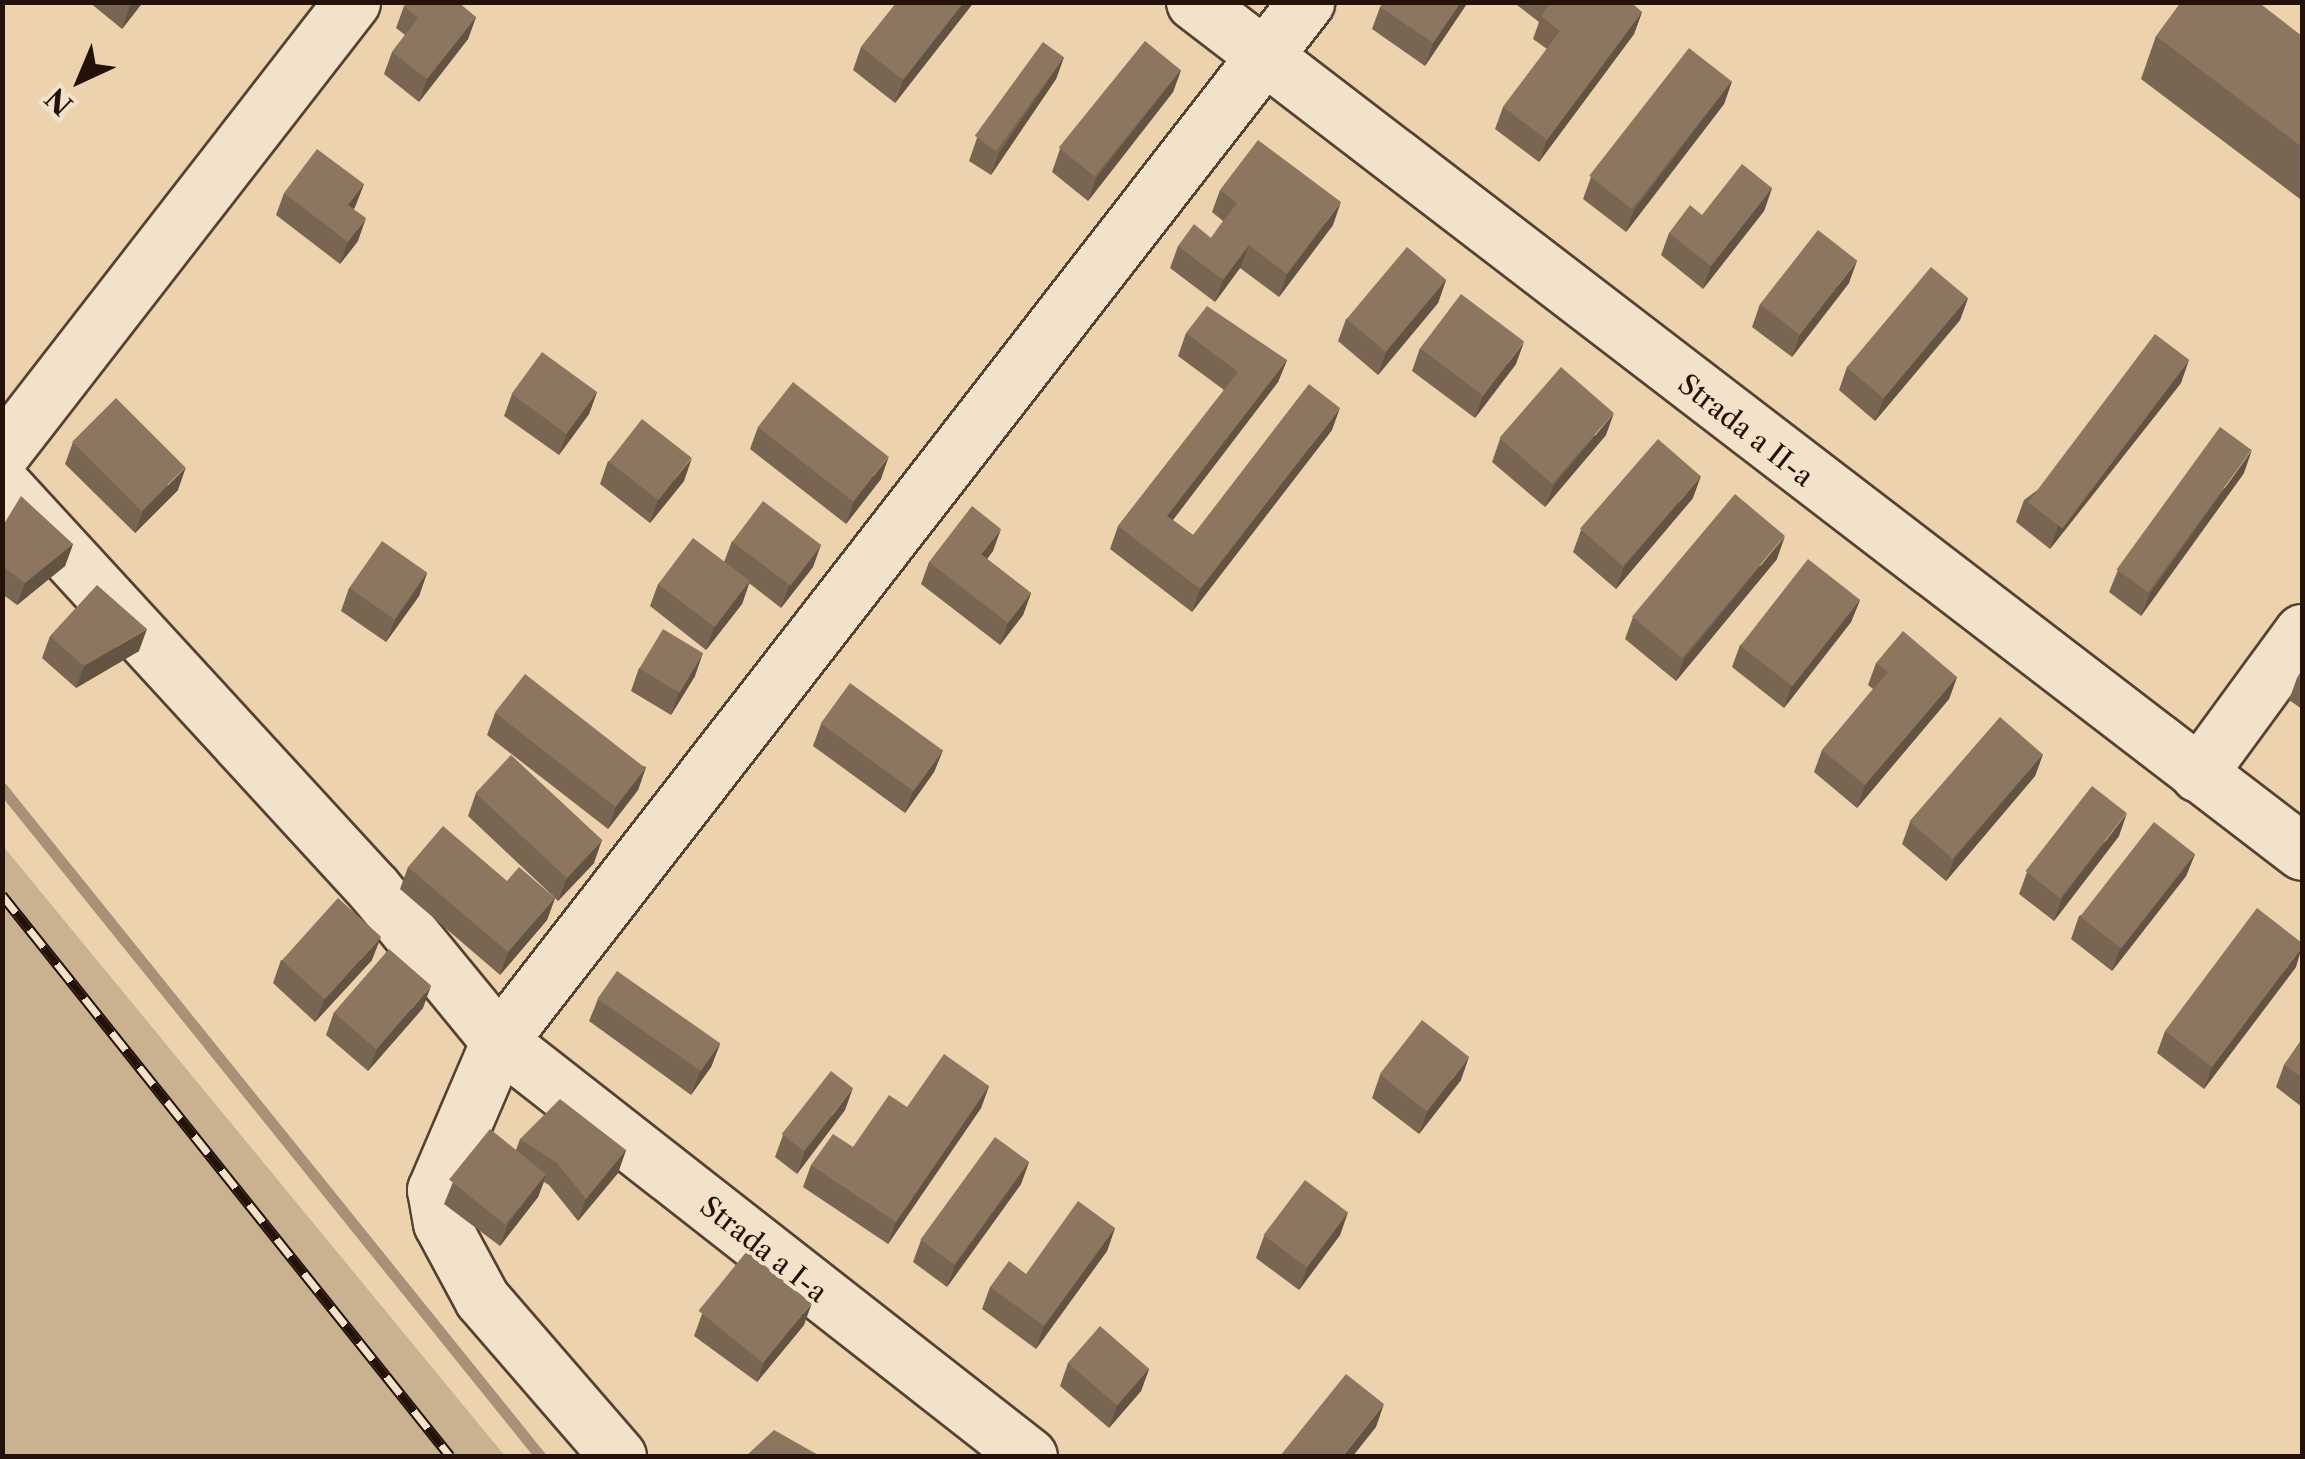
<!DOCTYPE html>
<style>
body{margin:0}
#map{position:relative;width:2305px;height:1459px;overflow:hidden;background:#ecd3ad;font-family:"Libre Caslon Text",serif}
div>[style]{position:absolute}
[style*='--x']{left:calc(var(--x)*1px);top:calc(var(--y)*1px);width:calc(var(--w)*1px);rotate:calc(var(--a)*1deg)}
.green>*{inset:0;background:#cab291}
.stream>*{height:11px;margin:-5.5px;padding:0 5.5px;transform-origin:5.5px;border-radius:5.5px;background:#a89176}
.roads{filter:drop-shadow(2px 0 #564233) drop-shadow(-2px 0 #564233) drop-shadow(0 2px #564233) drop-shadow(0 -2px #564233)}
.minor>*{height:55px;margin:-27.5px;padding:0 27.5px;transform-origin:27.5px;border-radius:27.5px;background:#f3e2ca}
.rail>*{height:11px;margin-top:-5.5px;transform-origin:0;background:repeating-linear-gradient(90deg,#f3e2ca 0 22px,#24120a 0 44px);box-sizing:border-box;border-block:2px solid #24120a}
.wall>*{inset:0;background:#786552}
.shaded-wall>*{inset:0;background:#625342}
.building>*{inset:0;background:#8c765f;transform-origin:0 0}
span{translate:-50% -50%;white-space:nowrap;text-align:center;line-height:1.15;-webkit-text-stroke:8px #f3e2ca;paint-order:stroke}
.street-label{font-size:28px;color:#24120a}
.frame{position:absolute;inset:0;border:5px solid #24120a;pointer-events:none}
.north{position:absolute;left:30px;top:30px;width:100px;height:100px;-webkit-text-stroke:8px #f3e2ca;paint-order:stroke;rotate:224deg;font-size:28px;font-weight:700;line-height:40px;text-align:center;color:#24120a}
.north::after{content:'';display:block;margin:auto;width:35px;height:45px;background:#24120a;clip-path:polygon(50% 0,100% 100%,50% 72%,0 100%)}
</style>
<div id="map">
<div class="green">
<i style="clip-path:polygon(3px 846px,505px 1456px,3px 1456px)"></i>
</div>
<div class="stream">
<i style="--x:2;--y:788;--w:858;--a:51.15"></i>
</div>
<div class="roads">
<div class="minor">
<i style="--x:1194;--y:2;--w:1396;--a:37.49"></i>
<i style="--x:2;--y:453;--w:571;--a:-52.19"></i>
<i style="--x:2;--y:484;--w:550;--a:47.43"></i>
<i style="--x:374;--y:889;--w:197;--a:50.6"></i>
<i style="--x:499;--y:1041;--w:673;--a:38.06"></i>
<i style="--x:2198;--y:774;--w:176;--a:-53.8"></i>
<i style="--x:618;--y:1456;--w:208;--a:-130.9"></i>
<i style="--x:482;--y:1299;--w:86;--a:-118.3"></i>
<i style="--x:441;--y:1223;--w:34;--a:-100"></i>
<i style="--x:435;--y:1190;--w:162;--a:-66.8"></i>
<i style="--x:499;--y:1041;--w:1316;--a:-52.16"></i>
</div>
</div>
<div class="rail">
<i style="--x:2;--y:895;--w:718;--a:51.39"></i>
</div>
<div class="wall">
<i style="clip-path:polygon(89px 2px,143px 2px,122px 29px)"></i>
<i style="clip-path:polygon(897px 2px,974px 2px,895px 103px,853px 70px,861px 47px)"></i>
<i style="clip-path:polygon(1468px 2px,1425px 66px,1372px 29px,1380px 7px)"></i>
<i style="clip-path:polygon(1518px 2px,1630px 2px,1642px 12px,1634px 34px,1539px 162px,1495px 129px,1503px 107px,1547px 49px,1533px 39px,1539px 22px,1517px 5px)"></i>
<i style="clip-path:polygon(404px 6px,476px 17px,468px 39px,419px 102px,384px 74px,392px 52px,405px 35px,396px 28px)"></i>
<i style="clip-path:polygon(2156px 36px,2302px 36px,2302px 196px,2300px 199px,2141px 79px)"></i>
<i style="clip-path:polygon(1064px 57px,1056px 79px,991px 175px,969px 161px,977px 138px)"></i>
<i style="clip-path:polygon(1181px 70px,1173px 92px,1088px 201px,1052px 172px,1060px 149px)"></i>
<i style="clip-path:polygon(1732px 81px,1724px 104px,1626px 232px,1583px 199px,1591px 177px)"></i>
<i style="clip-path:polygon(364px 184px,354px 209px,358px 241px,340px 264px,276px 215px,284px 193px)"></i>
<i style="clip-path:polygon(1772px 188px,1764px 211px,1703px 289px,1661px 255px,1669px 233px,1702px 215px)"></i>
<i style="clip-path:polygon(1220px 190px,1333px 225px,1279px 297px,1240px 268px,1215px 302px,1170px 268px,1178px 246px,1211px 238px,1223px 221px,1212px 212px)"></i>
<i style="clip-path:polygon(1446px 280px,1438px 303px,1378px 375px,1338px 341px,1346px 319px)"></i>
<i style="clip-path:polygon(1849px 283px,1792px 357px,1752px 327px,1760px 304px)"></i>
<i style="clip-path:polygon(1968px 298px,1960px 320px,1875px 421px,1839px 390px,1847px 367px)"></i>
<i style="clip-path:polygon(1186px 333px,1287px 360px,1278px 382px,1173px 520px,1193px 535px,1332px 430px,1192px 612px,1110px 549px,1118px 526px,1224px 390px,1178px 356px)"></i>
<i style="clip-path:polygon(1420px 348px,1516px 364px,1475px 418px,1412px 371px)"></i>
<i style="clip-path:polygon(2181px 383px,2050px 549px,2016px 522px,2024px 500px)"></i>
<i style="clip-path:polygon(597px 392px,589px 414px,559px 455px,504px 416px,512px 394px)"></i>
<i style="clip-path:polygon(758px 427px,881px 479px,846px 524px,750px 449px)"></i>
<i style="clip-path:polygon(1606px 435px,1545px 507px,1492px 462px,1500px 439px)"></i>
<i style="clip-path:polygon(73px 442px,178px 490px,135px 533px,65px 464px)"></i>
<i style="clip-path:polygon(608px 461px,684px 481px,650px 523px,600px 484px)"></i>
<i style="clip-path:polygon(2244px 473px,2141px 616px,2109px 592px,2118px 570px)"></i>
<i style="clip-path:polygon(1693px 498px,1616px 589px,1573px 552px,1581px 530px)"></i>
<i style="clip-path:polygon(2px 527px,73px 544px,65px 566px,17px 605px,2px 594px)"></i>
<i style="clip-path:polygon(732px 541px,813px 567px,781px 608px,749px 583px,742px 604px,706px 650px,650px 606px,658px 584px,724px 562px)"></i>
<i style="clip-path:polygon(993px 551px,987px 559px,1031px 593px,1023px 615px,1000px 645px,921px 584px,929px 562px)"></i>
<i style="clip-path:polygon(1777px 559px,1676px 681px,1625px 639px,1633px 617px)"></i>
<i style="clip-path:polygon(427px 573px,419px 596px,386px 642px,341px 611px,349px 588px)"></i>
<i style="clip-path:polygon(1860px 600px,1851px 622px,1784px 708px,1732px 667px,1740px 645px)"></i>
<i style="clip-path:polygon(50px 636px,139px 651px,76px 688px,42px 658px)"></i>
<i style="clip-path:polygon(1876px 663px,1957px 677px,1949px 699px,1857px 808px,1814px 772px,1822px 750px,1873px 689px,1868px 685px)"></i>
<i style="clip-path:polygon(639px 668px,695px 676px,671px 715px,631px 691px)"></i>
<i style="clip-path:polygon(2302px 670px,2302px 709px,2289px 700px,2297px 678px)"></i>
<i style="clip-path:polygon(495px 713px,646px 767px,638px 790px,608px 829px,487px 735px)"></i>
<i style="clip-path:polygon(821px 724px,943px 750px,934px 772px,905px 813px,813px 746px)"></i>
<i style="clip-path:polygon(2043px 754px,2035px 776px,1946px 881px,1902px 844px,1910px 822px)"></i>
<i style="clip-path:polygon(476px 793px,594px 863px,558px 901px,555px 898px,547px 920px,500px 975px,400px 889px,408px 867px,507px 881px,554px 897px,468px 816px)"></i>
<i style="clip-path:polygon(2119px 836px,2054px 921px,2019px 894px,2027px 872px)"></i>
<i style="clip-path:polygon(2195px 854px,2186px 876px,2112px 971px,2071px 939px,2079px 916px)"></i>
<i style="clip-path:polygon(281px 960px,372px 960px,315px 1022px,273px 983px)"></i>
<i style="clip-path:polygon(2296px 967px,2204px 1089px,2157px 1053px,2165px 1031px)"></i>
<i style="clip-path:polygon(598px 999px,720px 1044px,711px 1067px,691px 1095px,589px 1021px)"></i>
<i style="clip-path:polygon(423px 1008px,368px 1071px,326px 1035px,334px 1012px)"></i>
<i style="clip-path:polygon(2302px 1039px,2302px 1107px,2276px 1087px,2284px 1065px)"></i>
<i style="clip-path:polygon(1380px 1075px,1461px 1080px,1419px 1134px,1372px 1098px)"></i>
<i style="clip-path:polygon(989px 1086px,981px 1108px,888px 1244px,803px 1187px,811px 1165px,853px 1147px,907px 1107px)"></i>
<i style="clip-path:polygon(845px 1110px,797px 1174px,775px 1157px,783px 1135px)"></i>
<i style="clip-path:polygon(520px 1139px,626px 1150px,618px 1173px,578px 1221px,549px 1185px,544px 1182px,538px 1197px,500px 1246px,444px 1204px,453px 1182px,516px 1150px)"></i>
<i style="clip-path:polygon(1029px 1162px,1021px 1184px,947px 1287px,913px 1262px,921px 1240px)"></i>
<i style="clip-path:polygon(1348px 1212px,1340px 1235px,1299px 1290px,1256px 1258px,1264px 1236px)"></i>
<i style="clip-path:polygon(1115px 1228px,1107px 1251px,1036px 1349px,982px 1309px,990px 1287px,1026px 1274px)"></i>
<i style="clip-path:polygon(702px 1314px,804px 1325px,757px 1382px,694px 1336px)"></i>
<i style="clip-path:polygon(1068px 1363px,1149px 1369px,1141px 1391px,1109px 1428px,1060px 1386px)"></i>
</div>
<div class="shaded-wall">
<i style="clip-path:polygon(133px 2px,143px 2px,122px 29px,130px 6px)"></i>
<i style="clip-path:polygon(964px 2px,974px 2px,895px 103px,903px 80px)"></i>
<i style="clip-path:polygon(1461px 2px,1468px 2px,1425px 66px,1433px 43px)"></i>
<i style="clip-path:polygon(1642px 12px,1634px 34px,1539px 162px,1547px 140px)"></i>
<i style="clip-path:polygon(476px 17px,468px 39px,419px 102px,427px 79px)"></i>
<i style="clip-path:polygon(1064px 57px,1056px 79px,991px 175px,999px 153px)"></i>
<i style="clip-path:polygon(1181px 70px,1173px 92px,1088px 201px,1096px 178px)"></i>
<i style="clip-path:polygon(1732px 81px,1724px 104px,1626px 232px,1634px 210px)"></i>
<i style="clip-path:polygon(364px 184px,355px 207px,340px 227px,348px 205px)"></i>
<i style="clip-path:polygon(1772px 188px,1764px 211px,1703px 289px,1711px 266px)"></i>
<i style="clip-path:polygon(1341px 202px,1333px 225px,1279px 297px,1287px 274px)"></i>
<i style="clip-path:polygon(366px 218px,358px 241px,340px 264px,348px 242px)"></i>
<i style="clip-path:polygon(1249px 245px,1240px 268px,1215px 302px,1223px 280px)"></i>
<i style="clip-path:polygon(1857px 261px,1849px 283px,1792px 357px,1800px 335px)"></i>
<i style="clip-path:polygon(1446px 280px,1438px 303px,1378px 375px,1386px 352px)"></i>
<i style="clip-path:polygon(1968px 298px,1960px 320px,1875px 421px,1884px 398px)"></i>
<i style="clip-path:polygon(1524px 342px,1516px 364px,1475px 418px,1483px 396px)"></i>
<i style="clip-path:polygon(1287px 360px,1278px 382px,1159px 538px,1167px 516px)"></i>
<i style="clip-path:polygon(2189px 360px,2181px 383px,2050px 549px,2058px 527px)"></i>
<i style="clip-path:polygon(597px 392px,589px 414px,559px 455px,567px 433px)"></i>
<i style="clip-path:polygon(1340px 408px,1332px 430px,1192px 612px,1200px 589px)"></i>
<i style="clip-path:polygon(1614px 413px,1606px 435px,1545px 507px,1554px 485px)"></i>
<i style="clip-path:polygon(2252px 450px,2244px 473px,2141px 616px,2150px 593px)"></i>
<i style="clip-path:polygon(889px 456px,881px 479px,846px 524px,854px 501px)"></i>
<i style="clip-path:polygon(692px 458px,684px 481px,650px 523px,658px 500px)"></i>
<i style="clip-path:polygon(186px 467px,178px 490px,135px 533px,143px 511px)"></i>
<i style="clip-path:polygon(1701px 476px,1693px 498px,1616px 589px,1624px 567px)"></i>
<i style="clip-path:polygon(1001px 529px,993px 551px,973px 577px,981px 554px)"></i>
<i style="clip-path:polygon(1785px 536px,1777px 559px,1676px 681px,1684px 659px)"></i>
<i style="clip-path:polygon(73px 544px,65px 566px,17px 605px,25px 583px)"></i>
<i style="clip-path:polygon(821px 545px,813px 567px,781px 608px,789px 586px)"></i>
<i style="clip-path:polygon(427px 573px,419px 596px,386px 642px,395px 620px)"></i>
<i style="clip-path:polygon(750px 581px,742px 604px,706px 650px,714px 627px)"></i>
<i style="clip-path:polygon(1031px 593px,1023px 615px,1000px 645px,1008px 623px)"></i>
<i style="clip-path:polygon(1860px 600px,1851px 622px,1784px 708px,1792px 685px)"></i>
<i style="clip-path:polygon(147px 629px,139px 651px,76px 688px,84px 666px)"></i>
<i style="clip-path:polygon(703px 653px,695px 676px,671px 715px,679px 692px)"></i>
<i style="clip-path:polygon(1957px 677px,1949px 699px,1857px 808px,1865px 785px)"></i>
<i style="clip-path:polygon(943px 750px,934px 772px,905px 813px,913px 791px)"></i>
<i style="clip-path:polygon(2043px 754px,2035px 776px,1946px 881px,1954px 859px)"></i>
<i style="clip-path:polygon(646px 767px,638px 790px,608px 829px,616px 807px)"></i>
<i style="clip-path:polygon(2127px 813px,2119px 836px,2054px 921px,2062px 898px)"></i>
<i style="clip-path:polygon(602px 840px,594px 863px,558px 901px,567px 878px)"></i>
<i style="clip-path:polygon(2195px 854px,2186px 876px,2112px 971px,2120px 949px)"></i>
<i style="clip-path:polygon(555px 898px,547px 920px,500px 975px,508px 952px)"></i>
<i style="clip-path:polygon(381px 937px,372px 960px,315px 1022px,324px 1000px)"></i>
<i style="clip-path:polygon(2302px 947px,2296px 967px,2204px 1089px,2212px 1067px)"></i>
<i style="clip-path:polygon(431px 986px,423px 1008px,368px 1071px,377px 1049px)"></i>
<i style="clip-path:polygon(720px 1044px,711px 1067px,691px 1095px,700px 1072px)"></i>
<i style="clip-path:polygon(1469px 1057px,1461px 1080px,1419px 1134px,1427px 1112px)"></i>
<i style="clip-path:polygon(989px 1086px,981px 1108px,888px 1244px,896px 1222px)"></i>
<i style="clip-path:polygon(853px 1088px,845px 1110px,797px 1174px,805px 1151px)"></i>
<i style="clip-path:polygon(626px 1150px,618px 1173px,578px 1221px,586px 1199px)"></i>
<i style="clip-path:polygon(1029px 1162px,1021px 1184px,947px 1287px,955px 1265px)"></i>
<i style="clip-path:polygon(546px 1174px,538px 1197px,500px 1246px,508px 1224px)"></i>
<i style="clip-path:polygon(1348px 1212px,1340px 1235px,1299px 1290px,1307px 1268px)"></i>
<i style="clip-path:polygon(1115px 1228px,1107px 1251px,1036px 1349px,1044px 1326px)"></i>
<i style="clip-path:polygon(812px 1303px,804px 1325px,757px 1382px,765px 1359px)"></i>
<i style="clip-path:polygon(1149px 1369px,1141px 1391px,1109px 1428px,1117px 1406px)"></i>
<i style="clip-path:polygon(1384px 1404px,1376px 1427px,1353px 1456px,1343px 1456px)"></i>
</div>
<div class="building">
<i style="clip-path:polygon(407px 2px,458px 2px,476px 17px,427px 79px,392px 52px,418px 18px,404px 6px)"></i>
<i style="clip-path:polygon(897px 2px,964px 2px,903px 80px,861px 47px)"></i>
<i style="clip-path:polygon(1383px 2px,1461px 2px,1433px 43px,1380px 7px)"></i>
<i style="clip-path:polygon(1551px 2px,1630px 2px,1642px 12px,1547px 140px,1503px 107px,1560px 31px,1541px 16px)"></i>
<i style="clip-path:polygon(2181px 2px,2258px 2px,2302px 36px,2302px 147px,2156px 36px)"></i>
<i style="left:1145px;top:41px;width:46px;height:137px;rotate:39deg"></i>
<i style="left:1043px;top:42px;width:26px;height:116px;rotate:36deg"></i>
<i style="left:1689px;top:48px;width:54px;height:162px;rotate:38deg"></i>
<i style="clip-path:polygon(1258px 140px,1341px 202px,1287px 274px,1249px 245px,1223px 280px,1178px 246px,1194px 224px,1211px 238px,1237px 203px,1220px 190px)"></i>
<i style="clip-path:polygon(317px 149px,364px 184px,348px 205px,366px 218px,348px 242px,284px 193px)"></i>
<i style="clip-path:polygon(1742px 164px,1772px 188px,1711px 266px,1669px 233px,1690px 205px,1702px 215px)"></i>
<i style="left:1818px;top:230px;width:50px;height:94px;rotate:38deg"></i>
<i style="left:1407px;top:247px;width:51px;height:94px;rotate:40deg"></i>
<i style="left:1931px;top:267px;width:48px;height:131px;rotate:40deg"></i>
<i style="left:1461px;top:294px;width:79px;height:68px;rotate:37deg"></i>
<i style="clip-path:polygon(1207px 306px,1287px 360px,1167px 516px,1193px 535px,1309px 384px,1340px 408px,1200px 589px,1118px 526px,1238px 372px,1186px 333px)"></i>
<i style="left:2155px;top:334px;width:43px;height:211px;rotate:37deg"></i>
<i style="left:542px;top:352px;width:68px;height:52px;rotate:36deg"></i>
<i style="left:1561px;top:367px;width:70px;height:94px;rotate:41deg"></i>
<i style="left:793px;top:382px;width:121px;height:57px;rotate:38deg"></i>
<i style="left:116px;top:398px;width:98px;height:62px;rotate:45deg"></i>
<i style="left:642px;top:419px;width:63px;height:54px;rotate:38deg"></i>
<i style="left:2220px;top:427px;width:39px;height:176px;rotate:36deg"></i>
<i style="left:1658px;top:439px;width:57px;height:119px;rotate:41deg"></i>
<i style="left:1735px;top:494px;width:65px;height:160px;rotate:40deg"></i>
<i style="clip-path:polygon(21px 496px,73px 544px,25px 583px,2px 566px,2px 527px)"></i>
<i style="left:763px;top:501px;width:73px;height:51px;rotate:37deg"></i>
<i style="clip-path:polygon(972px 506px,1001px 529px,981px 554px,1031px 593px,1008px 623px,929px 562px)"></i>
<i style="left:693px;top:538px;width:71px;height:58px;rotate:37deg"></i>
<i style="left:382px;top:541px;width:55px;height:57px;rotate:35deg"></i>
<i style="left:1808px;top:559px;width:66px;height:110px;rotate:38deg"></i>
<i style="clip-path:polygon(97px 585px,147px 629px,84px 666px,50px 636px)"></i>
<i style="left:663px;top:629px;width:47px;height:46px;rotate:31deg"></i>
<i style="clip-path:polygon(1903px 631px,1957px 677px,1865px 785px,1822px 750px,1888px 672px,1876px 663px)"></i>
<i style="clip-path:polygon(2302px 670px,2302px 681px,2297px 678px)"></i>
<i style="left:525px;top:674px;width:153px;height:49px;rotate:38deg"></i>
<i style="left:850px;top:683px;width:115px;height:50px;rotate:36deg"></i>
<i style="left:2000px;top:717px;width:57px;height:138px;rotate:41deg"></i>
<i style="left:511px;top:755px;width:125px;height:52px;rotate:43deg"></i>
<i style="left:2092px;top:786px;width:44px;height:108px;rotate:38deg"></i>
<i style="left:2154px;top:822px;width:52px;height:120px;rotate:38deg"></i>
<i style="clip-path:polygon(443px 826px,507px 881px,519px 867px,555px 898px,508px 952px,408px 867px)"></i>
<i style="left:338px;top:898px;width:58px;height:84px;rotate:42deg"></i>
<i style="clip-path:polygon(2257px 908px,2302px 943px,2302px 947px,2212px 1067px,2165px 1031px)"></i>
<i style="left:389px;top:949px;width:56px;height:84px;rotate:41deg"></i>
<i style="left:617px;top:971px;width:126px;height:34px;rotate:35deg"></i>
<i style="left:1422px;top:1020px;width:60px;height:69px;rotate:38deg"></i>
<i style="clip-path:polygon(2302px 1039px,2302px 1078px,2284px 1065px)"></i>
<i style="clip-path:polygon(944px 1054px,989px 1086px,896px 1222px,811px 1165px,833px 1134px,853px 1147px,889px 1095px,907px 1107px)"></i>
<i style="left:831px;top:1071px;width:28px;height:80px;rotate:38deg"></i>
<i style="clip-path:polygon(560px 1099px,626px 1150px,586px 1199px,557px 1163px,520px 1139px)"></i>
<i style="left:490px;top:1129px;width:72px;height:65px;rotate:39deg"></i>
<i style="left:995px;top:1137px;width:42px;height:127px;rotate:36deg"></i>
<i style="left:1305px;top:1180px;width:54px;height:69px;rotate:37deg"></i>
<i style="clip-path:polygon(1078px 1201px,1115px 1228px,1044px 1326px,990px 1287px,1009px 1261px,1026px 1274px)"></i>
<i style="left:747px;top:1251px;width:83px;height:77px;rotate:39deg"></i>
<i style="left:1100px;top:1326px;width:65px;height:49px;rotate:41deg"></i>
<i style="clip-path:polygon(1346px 1374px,1384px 1404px,1343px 1456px,1280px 1456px)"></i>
<i style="clip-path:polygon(774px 1430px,820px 1456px,746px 1456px)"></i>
</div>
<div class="street-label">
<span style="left:1746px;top:430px;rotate:38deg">Strada a II-a</span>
<span style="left:764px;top:1249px;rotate:38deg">Strada a I-a</span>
</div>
<div class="frame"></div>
<div class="north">N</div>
</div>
